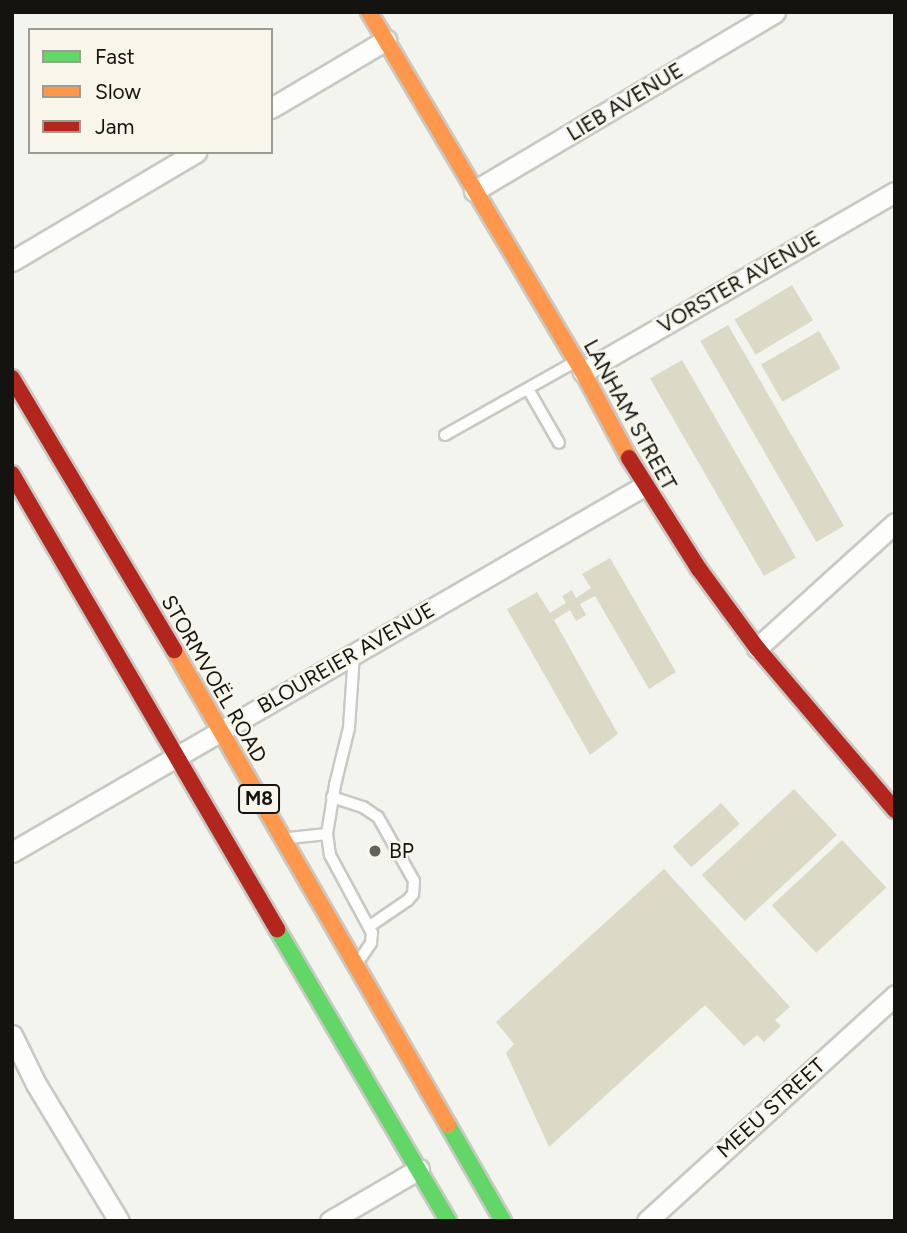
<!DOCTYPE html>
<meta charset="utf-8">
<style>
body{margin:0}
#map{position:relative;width:907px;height:1233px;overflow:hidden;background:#f4f4ee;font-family:Figtree,sans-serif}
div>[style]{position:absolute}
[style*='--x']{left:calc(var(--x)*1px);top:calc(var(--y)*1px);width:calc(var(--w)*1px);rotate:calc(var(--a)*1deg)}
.building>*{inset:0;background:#dcd9c7;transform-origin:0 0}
.roads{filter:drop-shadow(2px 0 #c9c9c4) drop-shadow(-2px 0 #c9c9c4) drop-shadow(0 2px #c9c9c4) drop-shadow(0 -2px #c9c9c4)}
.lane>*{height:10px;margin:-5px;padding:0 5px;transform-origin:5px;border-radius:5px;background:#fdfdfc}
.street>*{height:19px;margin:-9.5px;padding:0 9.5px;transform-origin:9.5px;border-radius:9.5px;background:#fdfdfc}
.fast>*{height:16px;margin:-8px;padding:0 8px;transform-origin:8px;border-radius:8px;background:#63d668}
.slow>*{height:16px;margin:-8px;padding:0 8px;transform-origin:8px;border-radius:8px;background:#ff974d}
.jam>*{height:16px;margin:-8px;padding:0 8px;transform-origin:8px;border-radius:8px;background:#b3261e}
.dots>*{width:19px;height:19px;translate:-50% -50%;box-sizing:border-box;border:4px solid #f8f6ea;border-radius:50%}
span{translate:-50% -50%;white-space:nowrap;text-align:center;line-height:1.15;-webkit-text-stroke:5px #f8f6ea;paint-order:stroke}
.shield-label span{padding:2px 5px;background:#f8f6ea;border:2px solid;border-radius:5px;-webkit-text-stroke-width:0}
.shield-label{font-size:19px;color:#14130f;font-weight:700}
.street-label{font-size:21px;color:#14130f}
.poi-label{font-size:21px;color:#14130f}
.left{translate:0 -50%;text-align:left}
.frame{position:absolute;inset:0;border:14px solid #14130f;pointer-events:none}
.legend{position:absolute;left:28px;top:28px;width:245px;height:126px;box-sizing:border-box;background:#f8f6ea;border:2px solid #9d9b92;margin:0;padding:9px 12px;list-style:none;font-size:21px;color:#14130f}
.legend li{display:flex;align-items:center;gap:14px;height:35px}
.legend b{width:35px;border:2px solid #9d9b92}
</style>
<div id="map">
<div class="building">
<i style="left:792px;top:285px;width:41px;height:67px;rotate:59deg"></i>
<i style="left:728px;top:325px;width:232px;height:32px;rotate:60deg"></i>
<i style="left:819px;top:331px;width:43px;height:67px;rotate:60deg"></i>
<i style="left:682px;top:360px;width:228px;height:37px;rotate:60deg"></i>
<i style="clip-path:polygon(610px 558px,676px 672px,649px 689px,595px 596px,580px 604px,586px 615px,576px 621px,570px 610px,554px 620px,618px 734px,590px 755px,507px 609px,537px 592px,550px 613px,566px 603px,562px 596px,572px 590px,576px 598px,591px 588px,582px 574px)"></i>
<i style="left:794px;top:789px;width:63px;height:126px;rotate:47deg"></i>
<i style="left:721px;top:803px;width:28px;height:65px;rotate:48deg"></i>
<i style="left:842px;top:840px;width:65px;height:96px;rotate:47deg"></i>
<i style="clip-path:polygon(664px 869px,790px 1007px,775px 1020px,781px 1026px,764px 1042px,757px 1035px,744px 1046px,705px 1005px,549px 1147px,506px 1053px,514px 1044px,496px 1022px)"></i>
</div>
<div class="roads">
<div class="lane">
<i style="--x:528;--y:389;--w:62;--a:60.1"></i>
<i style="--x:445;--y:435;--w:147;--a:-29.4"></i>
<i style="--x:354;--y:654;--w:74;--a:93.9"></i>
<i style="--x:349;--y:728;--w:59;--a:103.8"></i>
<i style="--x:335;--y:785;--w:50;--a:99.3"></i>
<i style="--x:327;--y:834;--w:21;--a:82"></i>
<i style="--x:330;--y:855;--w:89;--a:61.7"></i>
<i style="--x:372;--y:933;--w:10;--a:96"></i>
<i style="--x:371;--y:943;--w:22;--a:124"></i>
<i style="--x:332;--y:797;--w:33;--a:18"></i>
<i style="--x:363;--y:807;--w:18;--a:34"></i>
<i style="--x:378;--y:817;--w:73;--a:60.6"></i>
<i style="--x:414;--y:881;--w:13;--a:94"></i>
<i style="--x:413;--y:894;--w:8;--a:130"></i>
<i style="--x:408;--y:900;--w:46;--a:145.6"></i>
<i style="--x:289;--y:838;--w:38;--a:-6"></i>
</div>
<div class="street">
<i style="--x:271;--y:108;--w:134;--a:-30.6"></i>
<i style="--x:474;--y:191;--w:350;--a:-30.7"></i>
<i style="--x:12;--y:261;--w:214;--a:-30.6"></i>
<i style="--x:583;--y:372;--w:360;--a:-30"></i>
<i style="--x:757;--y:648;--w:186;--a:-42.2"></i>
<i style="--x:12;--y:852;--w:730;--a:-30.08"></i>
<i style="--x:12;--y:1035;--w:55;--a:63.9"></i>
<i style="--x:36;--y:1084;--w:160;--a:58.8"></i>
<i style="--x:330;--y:1221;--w:103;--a:-30.3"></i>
<i style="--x:647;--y:1221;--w:336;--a:-42.3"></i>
</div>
<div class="fast">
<i style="--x:277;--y:929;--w:338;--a:59.6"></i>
<i style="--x:448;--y:1125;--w:111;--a:60.2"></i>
</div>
<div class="slow">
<i style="--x:369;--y:12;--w:419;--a:59.3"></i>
<i style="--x:583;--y:372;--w:98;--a:61.9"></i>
<i style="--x:174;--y:650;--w:548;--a:60.02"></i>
</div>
<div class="jam">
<i style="--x:12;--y:378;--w:317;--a:59.2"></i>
<i style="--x:629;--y:458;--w:131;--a:57.8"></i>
<i style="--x:699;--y:569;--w:98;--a:53.7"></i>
<i style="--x:757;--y:648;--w:213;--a:49.6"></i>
<i style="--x:12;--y:474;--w:527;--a:59.78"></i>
</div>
</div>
<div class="dots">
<i style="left:375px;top:851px;background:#62625d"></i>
</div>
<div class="shield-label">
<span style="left:259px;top:799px">M8</span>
</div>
<div class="street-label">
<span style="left:625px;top:102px;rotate:-31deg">LIEB AVENUE</span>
<span style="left:739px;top:282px;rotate:-30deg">VORSTER AVENUE</span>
<span style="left:630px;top:415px;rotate:61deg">LANHAM STREET</span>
<span style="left:346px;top:658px;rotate:-30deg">BLOUREIER AVENUE</span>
<span style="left:214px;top:679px;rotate:60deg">STORMVOËL ROAD</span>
<span style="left:771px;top:1108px;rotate:-42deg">MEEU STREET</span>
</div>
<div class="poi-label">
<span class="left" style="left:389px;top:851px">BP</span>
</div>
<div class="frame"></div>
<ul class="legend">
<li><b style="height:9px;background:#63d668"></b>Fast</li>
<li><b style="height:9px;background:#ff974d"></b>Slow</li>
<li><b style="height:9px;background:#b3261e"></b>Jam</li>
</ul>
</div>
